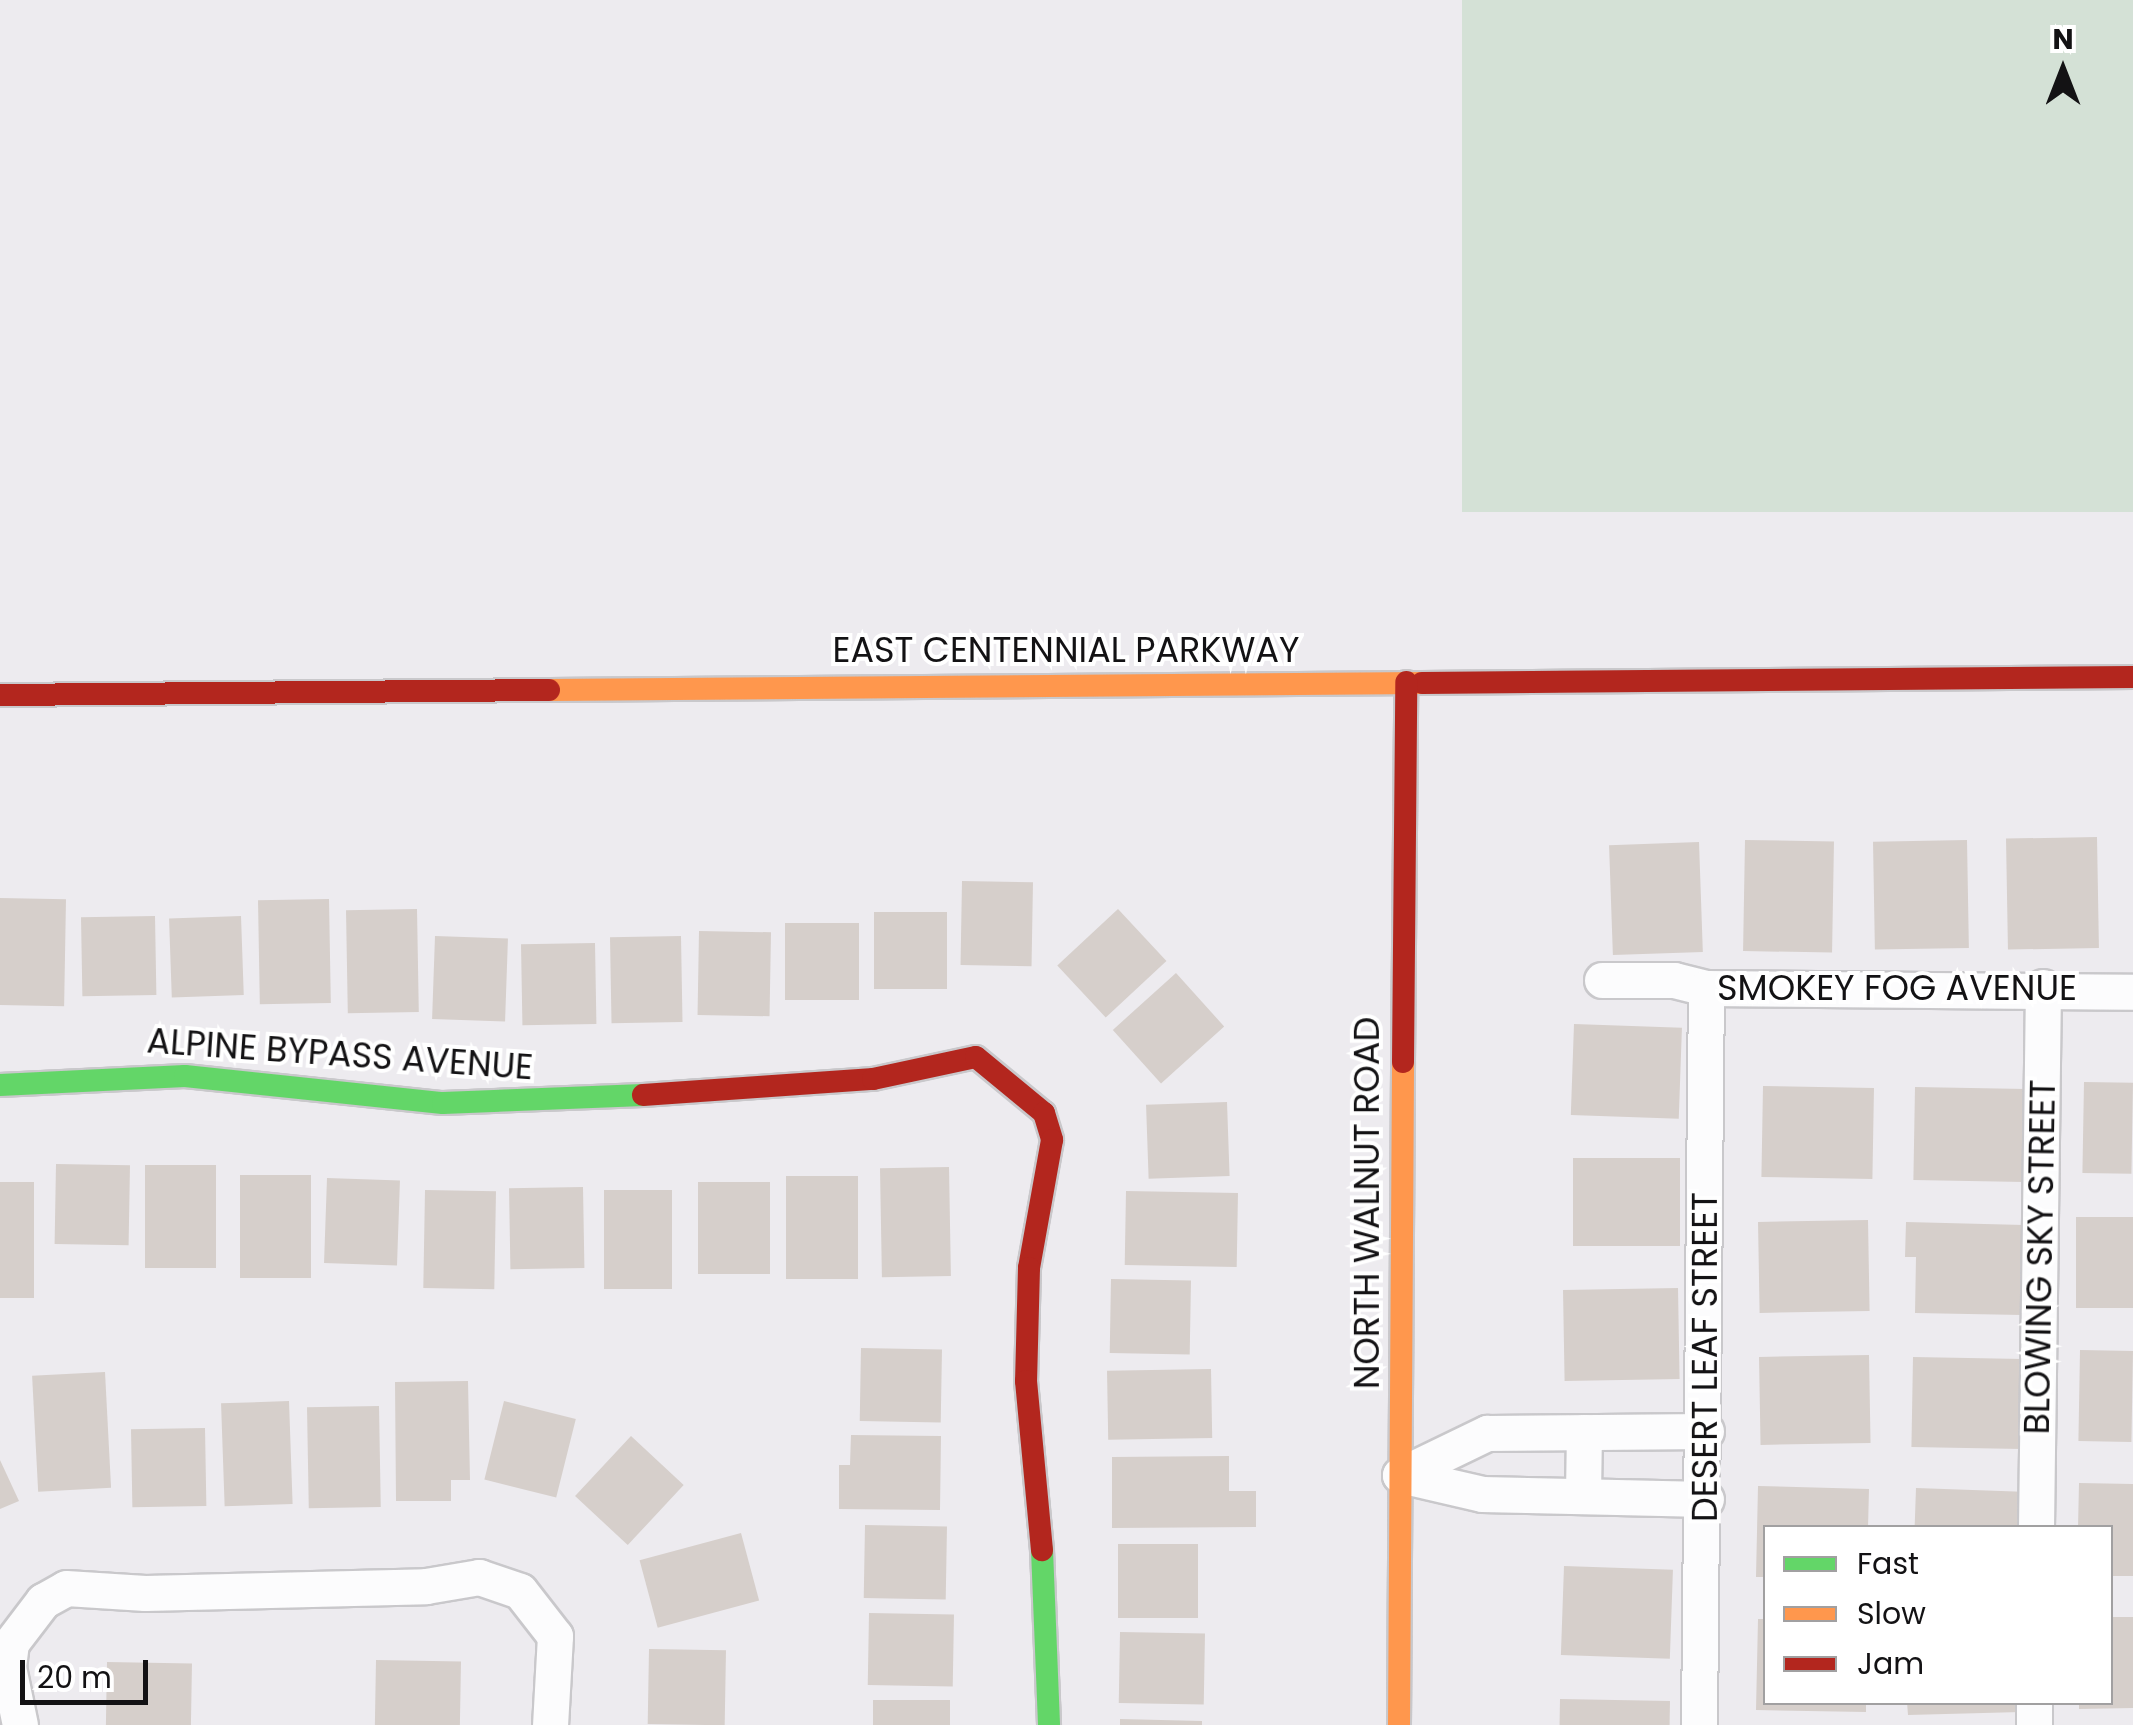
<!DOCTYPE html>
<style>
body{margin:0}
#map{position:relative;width:2133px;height:1725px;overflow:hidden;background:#edebef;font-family:Poppins,sans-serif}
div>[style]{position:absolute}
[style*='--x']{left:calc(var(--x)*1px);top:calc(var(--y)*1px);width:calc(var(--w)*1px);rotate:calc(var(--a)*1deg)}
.green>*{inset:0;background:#d4e1d6;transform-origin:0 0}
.building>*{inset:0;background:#d6cfcb;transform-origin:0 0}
.roads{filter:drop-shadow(2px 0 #c9c8cb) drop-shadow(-2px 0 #c9c8cb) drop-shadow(0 2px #c9c8cb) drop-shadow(0 -2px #c9c8cb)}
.street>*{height:35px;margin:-17.5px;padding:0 17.5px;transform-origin:17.5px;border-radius:17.5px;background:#fcfcfd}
.fast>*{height:22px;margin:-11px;padding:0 11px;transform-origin:11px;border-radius:11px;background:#63d668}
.slow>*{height:22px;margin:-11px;padding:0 11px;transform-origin:11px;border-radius:11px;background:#ff974d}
.jam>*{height:22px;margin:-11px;padding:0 11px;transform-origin:11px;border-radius:11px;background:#b3261e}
span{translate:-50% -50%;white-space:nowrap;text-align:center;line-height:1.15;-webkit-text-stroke:8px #fff;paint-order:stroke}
.street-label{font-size:35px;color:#131214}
.legend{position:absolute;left:1763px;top:1525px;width:350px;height:180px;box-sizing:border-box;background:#fff;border:2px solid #a1a0a1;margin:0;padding:12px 18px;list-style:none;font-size:30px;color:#131214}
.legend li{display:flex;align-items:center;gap:20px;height:50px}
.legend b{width:50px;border:2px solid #a1a0a1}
.north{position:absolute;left:2013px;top:20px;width:100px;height:100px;-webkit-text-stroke:8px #fff;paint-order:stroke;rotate:0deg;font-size:28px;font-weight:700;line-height:40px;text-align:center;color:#131214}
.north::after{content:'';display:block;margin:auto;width:35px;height:45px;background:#131214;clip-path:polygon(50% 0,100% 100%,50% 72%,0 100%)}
.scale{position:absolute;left:20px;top:1660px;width:128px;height:45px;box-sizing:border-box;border:5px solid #131214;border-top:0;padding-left:12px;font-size:30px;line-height:35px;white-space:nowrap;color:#131214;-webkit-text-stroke:8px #fff;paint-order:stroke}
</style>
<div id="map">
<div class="green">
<i style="left:1462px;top:0;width:671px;height:512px"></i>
</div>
<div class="building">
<i style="left:2097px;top:837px;width:111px;height:91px;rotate:89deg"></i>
<i style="left:1745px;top:840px;width:89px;height:111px;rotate:1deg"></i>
<i style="left:1967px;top:840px;width:108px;height:94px;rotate:89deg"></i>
<i style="left:1699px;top:842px;width:110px;height:90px;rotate:88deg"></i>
<i style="left:962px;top:881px;width:71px;height:84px;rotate:1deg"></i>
<i style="left:0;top:898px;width:66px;height:107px;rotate:1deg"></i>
<i style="left:329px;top:899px;width:104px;height:71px;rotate:89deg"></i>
<i style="left:417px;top:909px;width:103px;height:71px;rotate:89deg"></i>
<i style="left:1118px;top:909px;width:71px;height:83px;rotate:47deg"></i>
<i style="left:874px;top:912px;width:73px;height:77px"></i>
<i style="left:155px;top:916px;width:79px;height:74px;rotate:89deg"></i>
<i style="left:241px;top:916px;width:79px;height:72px;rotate:88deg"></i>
<i style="left:785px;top:923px;width:74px;height:77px"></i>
<i style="left:699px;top:931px;width:72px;height:84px;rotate:1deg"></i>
<i style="left:435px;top:936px;width:73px;height:83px;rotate:2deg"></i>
<i style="left:681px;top:936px;width:86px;height:71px;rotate:89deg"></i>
<i style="left:595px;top:943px;width:81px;height:74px;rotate:89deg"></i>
<i style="left:1176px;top:973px;width:72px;height:85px;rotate:48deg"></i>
<i style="left:1574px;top:1024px;width:108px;height:91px;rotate:2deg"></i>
<i style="left:2084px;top:1082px;width:49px;height:91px;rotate:1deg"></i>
<i style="left:1763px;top:1086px;width:111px;height:91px;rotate:1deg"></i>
<i style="left:1915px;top:1087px;width:111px;height:93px;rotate:1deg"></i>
<i style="left:1227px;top:1102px;width:74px;height:81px;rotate:88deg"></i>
<i style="left:1573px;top:1158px;width:107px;height:88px"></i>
<i style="left:56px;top:1164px;width:74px;height:80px;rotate:1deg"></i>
<i style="left:145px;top:1165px;width:71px;height:103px"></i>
<i style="left:949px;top:1167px;width:109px;height:69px;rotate:89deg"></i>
<i style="left:240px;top:1175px;width:71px;height:103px"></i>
<i style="left:786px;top:1176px;width:72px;height:103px"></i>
<i style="left:327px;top:1178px;width:73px;height:85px;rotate:2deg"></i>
<i style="left:0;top:1182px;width:34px;height:116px"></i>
<i style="left:698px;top:1182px;width:72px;height:92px"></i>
<i style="left:583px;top:1187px;width:81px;height:74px;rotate:89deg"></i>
<i style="left:425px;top:1190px;width:71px;height:98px;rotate:1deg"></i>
<i style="left:604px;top:1190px;width:68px;height:99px"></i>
<i style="left:1126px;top:1191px;width:112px;height:74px;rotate:1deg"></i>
<i style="left:2133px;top:1217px;width:91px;height:57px;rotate:90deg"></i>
<i style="left:1868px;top:1220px;width:91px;height:110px;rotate:89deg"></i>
<i style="clip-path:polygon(1906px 1222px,2024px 1225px,2022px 1315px,1915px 1313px,1916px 1257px,1905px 1257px)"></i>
<i style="left:1111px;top:1279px;width:80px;height:74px;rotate:1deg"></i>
<i style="left:1678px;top:1288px;width:91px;height:115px;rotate:89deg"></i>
<i style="left:861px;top:1348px;width:81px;height:73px;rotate:1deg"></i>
<i style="left:2080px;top:1350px;width:53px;height:91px;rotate:1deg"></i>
<i style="left:1869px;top:1355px;width:88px;height:110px;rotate:89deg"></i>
<i style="left:1913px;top:1357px;width:110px;height:90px;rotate:1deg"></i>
<i style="left:1211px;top:1369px;width:69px;height:104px;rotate:89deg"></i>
<i style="left:105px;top:1372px;width:116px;height:73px;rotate:87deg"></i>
<i style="clip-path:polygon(468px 1381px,470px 1480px,451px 1480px,451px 1501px,396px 1501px,395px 1382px)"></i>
<i style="left:289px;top:1401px;width:103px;height:68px;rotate:88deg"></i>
<i style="left:504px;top:1401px;width:74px;height:81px;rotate:14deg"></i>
<i style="left:379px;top:1406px;width:101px;height:72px;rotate:89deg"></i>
<i style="left:205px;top:1428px;width:78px;height:74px;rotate:89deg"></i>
<i style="clip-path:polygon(851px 1435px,941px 1436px,940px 1510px,839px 1509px,839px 1465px,850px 1465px)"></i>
<i style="left:631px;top:1436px;width:72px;height:82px;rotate:43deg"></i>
<i style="clip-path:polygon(1229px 1456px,1229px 1491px,1256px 1491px,1256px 1527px,1112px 1528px,1112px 1457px)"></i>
<i style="clip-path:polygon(0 1460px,19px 1501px,0 1509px)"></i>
<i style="clip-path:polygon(2079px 1483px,2133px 1484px,2133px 1576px,2110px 1576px,2110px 1528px,2078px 1528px)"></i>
<i style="clip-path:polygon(1758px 1486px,1869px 1489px,1868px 1528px,1766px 1528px,1766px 1577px,1756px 1577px)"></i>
<i style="left:1916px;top:1488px;width:106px;height:40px;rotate:2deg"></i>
<i style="left:865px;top:1525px;width:82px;height:73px;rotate:1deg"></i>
<i style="left:741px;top:1533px;width:70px;height:105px;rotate:75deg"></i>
<i style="left:1118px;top:1544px;width:80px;height:74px"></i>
<i style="left:1564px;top:1566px;width:109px;height:89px;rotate:2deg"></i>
<i style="left:869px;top:1613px;width:85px;height:72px;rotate:1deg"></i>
<i style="clip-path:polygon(2110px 1617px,2133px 1617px,2133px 1708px,2079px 1709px,2079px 1702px,2110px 1702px)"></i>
<i style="clip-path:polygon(1758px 1619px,1766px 1619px,1766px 1702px,1866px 1702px,1866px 1712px,1756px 1710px)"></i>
<i style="left:1120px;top:1632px;width:85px;height:71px;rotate:1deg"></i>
<i style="left:649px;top:1649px;width:77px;height:75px;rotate:1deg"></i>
<i style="left:376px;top:1660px;width:85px;height:65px;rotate:1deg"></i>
<i style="left:107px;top:1662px;width:85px;height:63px;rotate:1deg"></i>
<i style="left:1560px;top:1699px;width:110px;height:26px;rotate:1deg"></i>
<i style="left:950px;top:1700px;width:25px;height:77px;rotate:90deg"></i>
<i style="clip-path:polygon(1907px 1702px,2020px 1702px,2021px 1712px,1908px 1715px)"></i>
<i style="clip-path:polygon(1120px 1719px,1202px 1721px,1202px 1725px,1120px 1725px)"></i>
</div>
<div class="roads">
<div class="street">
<i style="--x:1602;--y:980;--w:72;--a:0"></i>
<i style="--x:1674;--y:980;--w:33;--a:14"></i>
<i style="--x:1706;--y:988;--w:427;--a:0.5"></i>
<i style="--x:1400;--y:1475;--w:97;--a:-25.8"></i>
<i style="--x:1487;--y:1433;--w:219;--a:-0.5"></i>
<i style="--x:1400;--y:1475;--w:84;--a:13"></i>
<i style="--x:1482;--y:1494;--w:224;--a:1.3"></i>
<i style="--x:1583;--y:1494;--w:62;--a:-89.1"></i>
<i style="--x:2036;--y:1528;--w:541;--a:-89.26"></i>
<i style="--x:20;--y:1725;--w:59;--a:-101.7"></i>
<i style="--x:8;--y:1667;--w:24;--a:-83"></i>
<i style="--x:11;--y:1643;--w:53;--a:-52.7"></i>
<i style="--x:43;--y:1601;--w:26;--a:-29"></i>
<i style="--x:66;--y:1588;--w:79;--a:3.6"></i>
<i style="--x:145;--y:1593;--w:281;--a:-1.4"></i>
<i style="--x:426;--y:1586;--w:54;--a:-9.6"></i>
<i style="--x:479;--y:1577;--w:43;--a:18.9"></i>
<i style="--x:520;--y:1591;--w:57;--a:52.1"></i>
<i style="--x:555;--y:1636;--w:89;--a:93.2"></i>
<i style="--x:1699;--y:1725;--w:737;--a:-89.46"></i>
<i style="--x:2034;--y:1725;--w:23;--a:-90"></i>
</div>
<div class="fast">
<i style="--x:0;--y:1085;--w:185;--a:-2.8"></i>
<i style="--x:185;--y:1076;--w:259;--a:6"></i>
<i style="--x:443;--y:1103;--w:200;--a:-2.3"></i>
<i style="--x:1042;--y:1550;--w:175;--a:87.7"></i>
</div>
<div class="slow">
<i style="--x:549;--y:690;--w:873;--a:-0.46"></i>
<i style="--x:1399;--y:1725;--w:663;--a:-89.65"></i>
</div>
<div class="jam">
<i style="--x:1422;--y:683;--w:711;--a:-0.48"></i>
<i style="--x:0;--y:695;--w:549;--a:-0.52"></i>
<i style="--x:1403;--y:1062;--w:380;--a:-89.5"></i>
<i style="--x:643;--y:1095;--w:231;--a:-4"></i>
<i style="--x:873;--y:1079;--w:105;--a:-12.1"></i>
<i style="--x:976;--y:1057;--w:88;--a:39.5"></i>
<i style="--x:1044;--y:1113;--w:28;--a:73"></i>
<i style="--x:1052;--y:1140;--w:130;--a:100.2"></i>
<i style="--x:1029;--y:1268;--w:113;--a:91.5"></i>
<i style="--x:1026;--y:1381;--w:170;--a:84.6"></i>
</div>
</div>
<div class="street-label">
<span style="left:1066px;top:650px">EAST CENTENNIAL PARKWAY</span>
<span style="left:1897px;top:988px">SMOKEY FOG AVENUE</span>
<span style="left:340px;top:1054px;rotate:4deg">ALPINE BYPASS AVENUE</span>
<span style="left:1367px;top:1203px;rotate:-90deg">NORTH WALNUT ROAD</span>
<span style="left:2040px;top:1257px;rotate:-89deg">BLOWING SKY STREET</span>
<span style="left:1705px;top:1357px;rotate:-90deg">DESERT LEAF STREET</span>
</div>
<ul class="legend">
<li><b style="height:12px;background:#63d668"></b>Fast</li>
<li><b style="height:12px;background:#ff974d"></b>Slow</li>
<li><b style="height:12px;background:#b3261e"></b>Jam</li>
</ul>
<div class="north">N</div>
<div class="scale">20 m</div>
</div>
